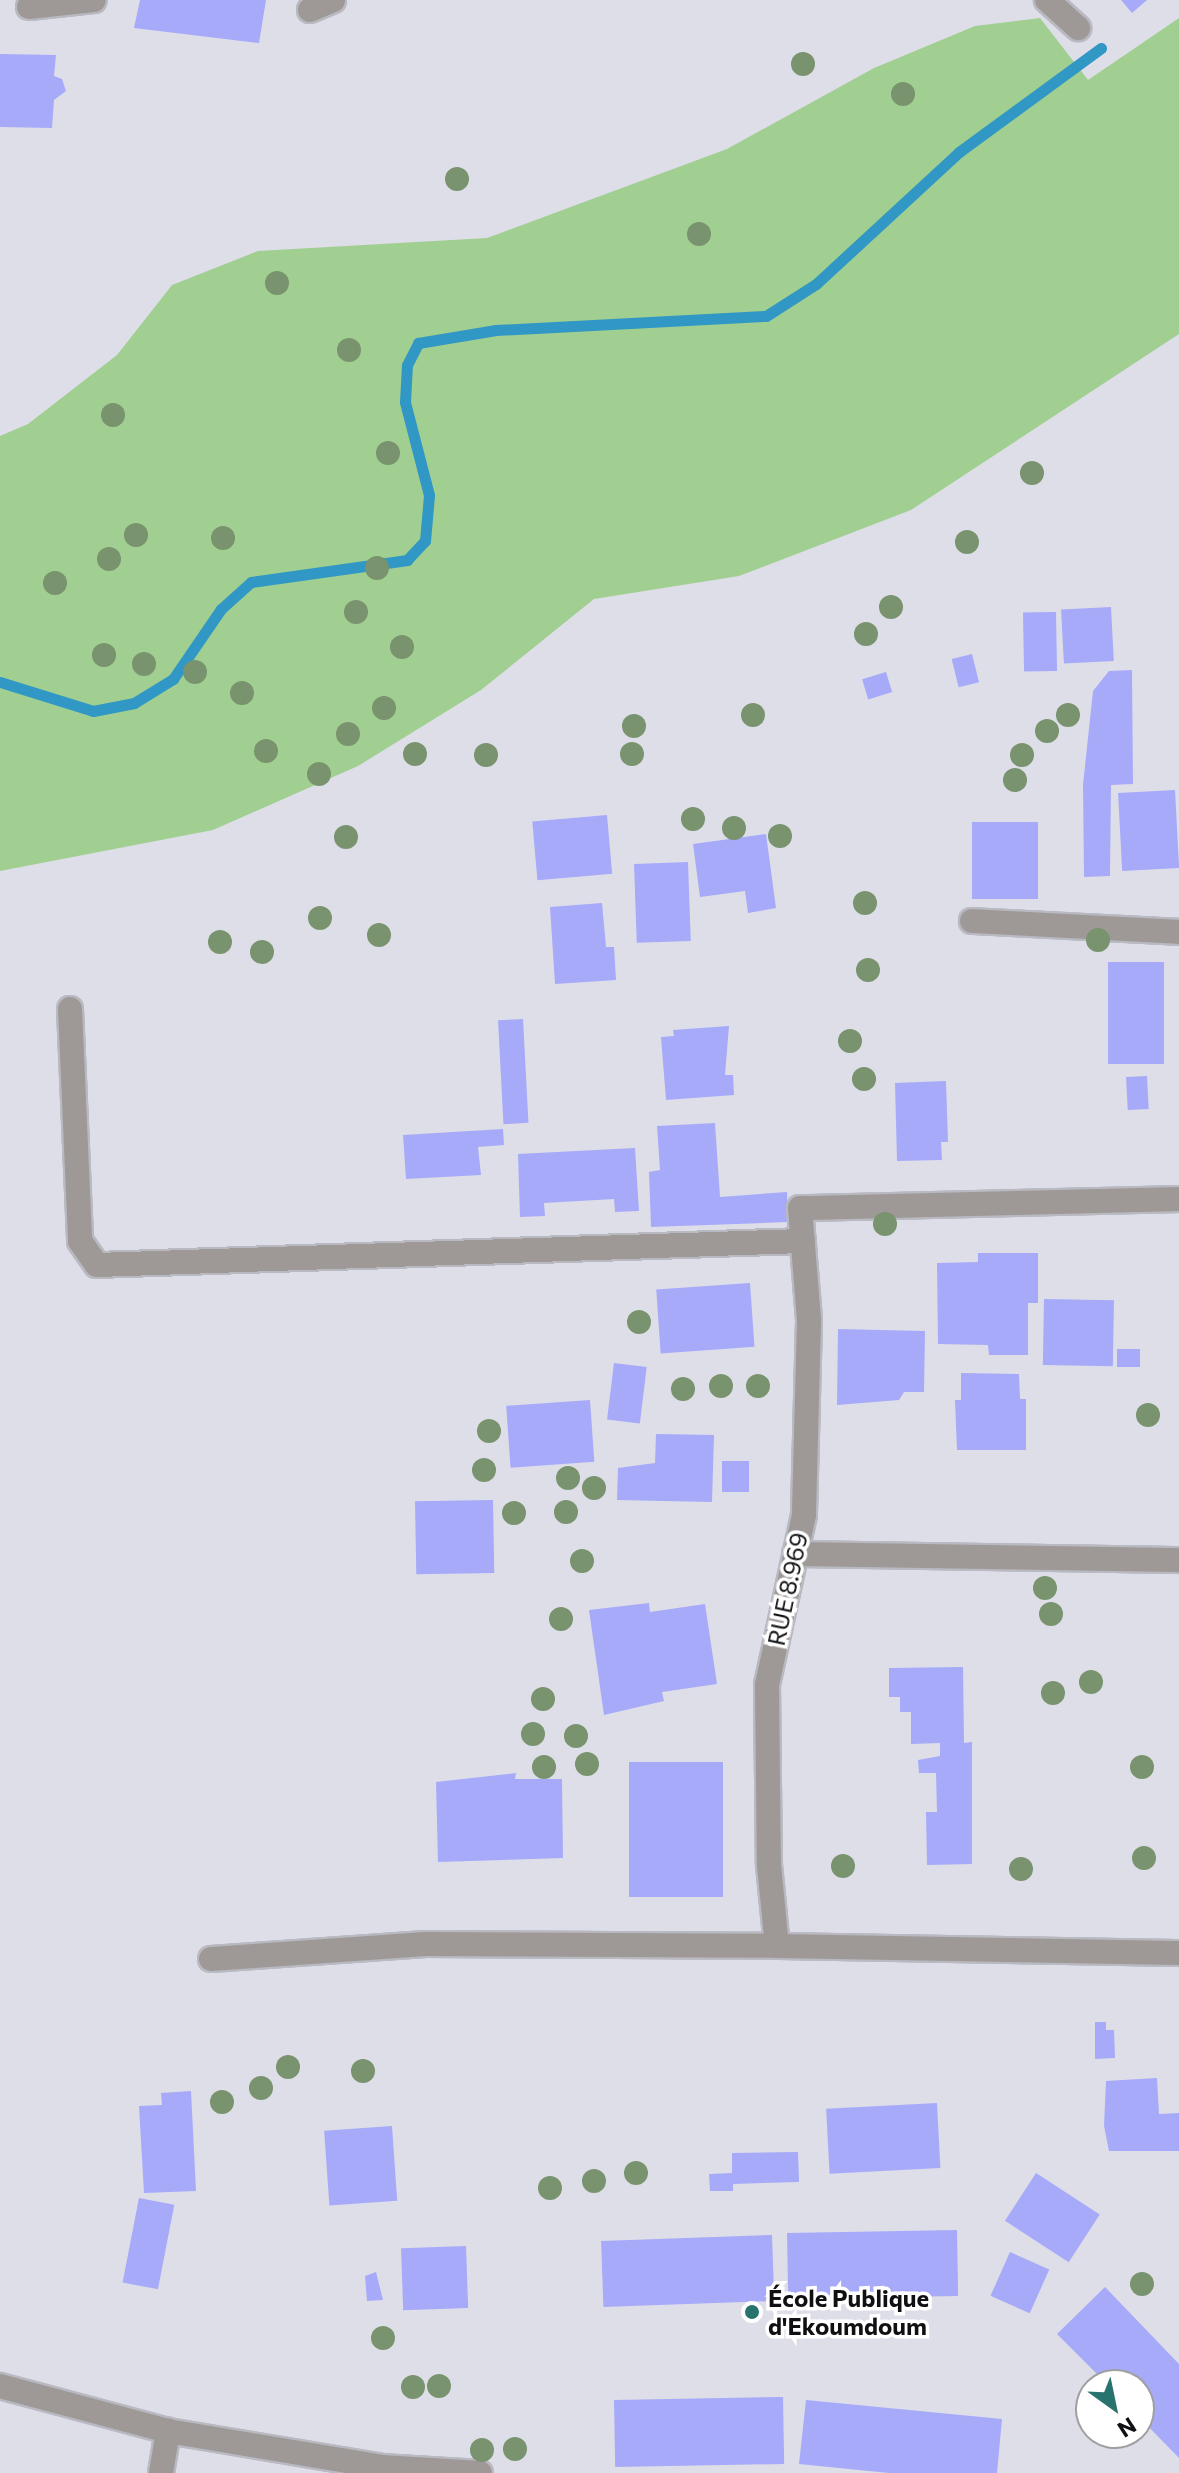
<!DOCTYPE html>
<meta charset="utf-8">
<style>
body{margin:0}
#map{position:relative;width:1179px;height:2473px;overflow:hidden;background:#dedee8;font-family:Commissioner,sans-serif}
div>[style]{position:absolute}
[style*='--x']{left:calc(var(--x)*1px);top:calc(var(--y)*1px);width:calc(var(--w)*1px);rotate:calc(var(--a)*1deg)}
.green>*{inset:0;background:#a1cf91}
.stream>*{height:11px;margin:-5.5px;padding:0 5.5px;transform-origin:5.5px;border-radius:5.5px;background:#3197c4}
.building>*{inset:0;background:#a6aaf9;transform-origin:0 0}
.roads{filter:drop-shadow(2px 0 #b9b9c2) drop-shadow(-2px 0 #b9b9c2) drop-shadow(0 2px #b9b9c2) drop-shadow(0 -2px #b9b9c2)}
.street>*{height:24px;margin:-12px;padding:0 12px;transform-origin:12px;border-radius:12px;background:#9e9997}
.trees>*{width:24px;height:24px;margin:-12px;border-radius:50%;background:#78936e}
.dots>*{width:22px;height:22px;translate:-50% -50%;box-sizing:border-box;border:4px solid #fff;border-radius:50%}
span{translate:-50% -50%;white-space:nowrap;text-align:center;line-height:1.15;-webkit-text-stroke:7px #fff;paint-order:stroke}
.street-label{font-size:24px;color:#101013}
.poi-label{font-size:24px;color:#101013;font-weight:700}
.left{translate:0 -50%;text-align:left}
.north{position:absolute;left:1075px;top:2369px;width:80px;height:80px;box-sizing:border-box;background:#fff;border:2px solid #9f9fa1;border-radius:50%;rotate:147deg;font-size:22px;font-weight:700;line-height:32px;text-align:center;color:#101013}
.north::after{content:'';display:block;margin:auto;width:28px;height:36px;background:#29736e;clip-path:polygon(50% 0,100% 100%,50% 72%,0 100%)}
</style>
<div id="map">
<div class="green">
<i style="clip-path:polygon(1040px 18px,1088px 80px,1179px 18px,1179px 334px,911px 510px,739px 576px,594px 599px,481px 690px,358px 766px,213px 830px,0 871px,0 436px,28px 424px,117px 355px,172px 285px,258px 251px,487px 238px,727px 149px,874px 68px,975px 26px)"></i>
</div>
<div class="stream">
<i style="--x:0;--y:682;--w:97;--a:17.3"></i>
<i style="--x:93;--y:711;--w:42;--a:-11"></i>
<i style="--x:134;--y:703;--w:46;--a:-31.6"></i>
<i style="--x:173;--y:679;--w:85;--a:-55.6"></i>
<i style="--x:221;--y:609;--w:40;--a:-42"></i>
<i style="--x:251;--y:582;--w:158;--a:-8"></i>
<i style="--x:407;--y:560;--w:26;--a:-47"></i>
<i style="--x:425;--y:541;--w:46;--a:-85"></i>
<i style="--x:429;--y:495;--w:96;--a:-104.5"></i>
<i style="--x:405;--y:402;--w:37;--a:-87"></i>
<i style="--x:407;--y:365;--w:25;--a:-63"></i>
<i style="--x:418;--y:343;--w:79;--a:-9.5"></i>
<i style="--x:496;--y:330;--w:270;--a:-3"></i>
<i style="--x:766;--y:316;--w:59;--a:-32.6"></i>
<i style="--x:816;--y:284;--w:195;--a:-42.7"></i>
<i style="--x:959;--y:152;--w:176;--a:-36.2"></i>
</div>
<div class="building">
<i style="clip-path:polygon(140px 0,266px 0,259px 43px,134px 28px)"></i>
<i style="clip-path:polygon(1121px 0,1147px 0,1132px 13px)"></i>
<i style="clip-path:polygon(0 54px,56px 55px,54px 76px,62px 79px,66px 91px,54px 100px,52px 128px,0 127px)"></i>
<i style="left:1111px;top:607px;width:54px;height:50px;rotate:87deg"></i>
<i style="left:1056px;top:612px;width:59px;height:33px;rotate:89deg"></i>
<i style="left:972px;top:654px;width:29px;height:21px;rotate:76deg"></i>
<i style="clip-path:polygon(1132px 670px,1133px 784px,1111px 785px,1110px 876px,1084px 877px,1083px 785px,1093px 691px,1109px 671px)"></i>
<i style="left:886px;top:672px;width:21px;height:25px;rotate:73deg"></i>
<i style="left:1175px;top:790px;width:78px;height:57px;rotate:87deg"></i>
<i style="left:607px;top:815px;width:59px;height:75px;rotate:85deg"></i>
<i style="left:972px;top:822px;width:66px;height:77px"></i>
<i style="clip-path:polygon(766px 834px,776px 908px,748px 913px,745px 891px,700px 897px,693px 844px)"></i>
<i style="left:688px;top:862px;width:79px;height:54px;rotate:88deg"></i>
<i style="clip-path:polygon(602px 903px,606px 947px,614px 947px,616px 980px,555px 984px,550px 907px)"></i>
<i style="left:1108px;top:962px;width:56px;height:102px"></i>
<i style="left:523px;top:1019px;width:104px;height:25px;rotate:87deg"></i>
<i style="clip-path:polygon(729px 1026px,725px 1075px,733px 1075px,734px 1095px,666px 1100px,661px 1037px,674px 1036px,673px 1030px)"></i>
<i style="left:1147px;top:1076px;width:33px;height:21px;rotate:87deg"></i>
<i style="clip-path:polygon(946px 1081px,948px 1142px,941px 1142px,942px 1160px,897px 1161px,895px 1083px)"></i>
<i style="clip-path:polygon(715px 1123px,720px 1197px,787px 1192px,788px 1222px,651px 1227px,649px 1172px,660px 1170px,657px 1126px)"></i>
<i style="clip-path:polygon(503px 1129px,504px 1145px,478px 1147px,481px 1175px,406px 1179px,403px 1135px)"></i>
<i style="clip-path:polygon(635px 1148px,639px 1211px,615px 1212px,614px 1199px,544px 1203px,545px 1216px,520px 1217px,518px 1154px)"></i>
<i style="clip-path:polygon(978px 1253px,1038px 1253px,1038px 1303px,1028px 1303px,1028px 1355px,989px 1355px,988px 1345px,938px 1344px,937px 1263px,978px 1262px)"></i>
<i style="left:750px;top:1283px;width:64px;height:94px;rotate:86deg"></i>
<i style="left:1044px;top:1299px;width:70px;height:66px;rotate:1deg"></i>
<i style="clip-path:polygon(838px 1329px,925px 1331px,924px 1392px,904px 1392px,899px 1400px,837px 1405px)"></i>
<i style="left:1117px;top:1349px;width:23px;height:18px"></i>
<i style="left:614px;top:1363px;width:33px;height:57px;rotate:7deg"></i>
<i style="clip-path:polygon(961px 1373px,1019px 1374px,1020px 1399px,1026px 1399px,1026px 1450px,957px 1450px,955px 1400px,961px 1400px)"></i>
<i style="left:590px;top:1400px;width:62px;height:84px;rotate:86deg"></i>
<i style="clip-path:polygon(656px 1434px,714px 1435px,712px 1502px,617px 1500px,618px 1468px,655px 1463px)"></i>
<i style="left:722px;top:1461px;width:27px;height:31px"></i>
<i style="left:493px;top:1500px;width:73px;height:78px;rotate:89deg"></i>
<i style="clip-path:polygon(649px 1603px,650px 1612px,705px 1604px,717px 1684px,662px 1692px,664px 1701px,604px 1715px,589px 1610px)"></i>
<i style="clip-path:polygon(963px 1667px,964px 1743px,972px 1742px,972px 1864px,927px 1865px,926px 1812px,937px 1812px,936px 1773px,919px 1773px,918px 1760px,940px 1756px,940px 1743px,911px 1744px,911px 1712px,900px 1712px,900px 1697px,889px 1697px,889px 1668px)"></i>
<i style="left:723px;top:1762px;width:135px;height:94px;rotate:90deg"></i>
<i style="clip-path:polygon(516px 1773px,515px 1779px,562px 1779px,563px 1858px,438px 1862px,436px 1782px)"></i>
<i style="clip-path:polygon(1095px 2022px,1106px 2022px,1106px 2030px,1114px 2030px,1115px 2058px,1095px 2059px)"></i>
<i style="clip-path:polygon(1157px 2078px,1159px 2114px,1179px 2113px,1179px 2151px,1109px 2151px,1104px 2126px,1106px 2081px)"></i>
<i style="clip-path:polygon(191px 2091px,196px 2191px,144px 2193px,139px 2106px,162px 2105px,161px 2093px)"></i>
<i style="left:937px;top:2103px;width:65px;height:111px;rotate:87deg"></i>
<i style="left:392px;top:2126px;width:75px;height:68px;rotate:86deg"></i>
<i style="clip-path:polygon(798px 2152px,799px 2182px,733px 2184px,733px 2191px,710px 2191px,709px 2174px,732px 2173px,732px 2153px)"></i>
<i style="left:1036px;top:2173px;width:76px;height:57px;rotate:33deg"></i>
<i style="left:139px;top:2198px;width:36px;height:86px;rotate:11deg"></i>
<i style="left:957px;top:2230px;width:66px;height:170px;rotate:89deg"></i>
<i style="left:772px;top:2235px;width:66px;height:171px;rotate:88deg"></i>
<i style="left:466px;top:2246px;width:62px;height:65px;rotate:88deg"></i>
<i style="left:1010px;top:2252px;width:43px;height:48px;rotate:24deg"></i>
<i style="clip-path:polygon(376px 2272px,383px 2300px,367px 2301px,365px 2276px)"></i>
<i style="clip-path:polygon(1105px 2287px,1179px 2364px,1179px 2458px,1139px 2417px,1139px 2385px,1108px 2385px,1057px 2334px)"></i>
<i style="left:783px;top:2397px;width:67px;height:169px;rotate:89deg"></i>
<i style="clip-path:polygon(806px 2400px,1002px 2419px,997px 2473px,889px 2473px,799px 2464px)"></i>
</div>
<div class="roads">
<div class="street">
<i style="--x:1047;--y:0;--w:42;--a:42.1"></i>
<i style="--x:29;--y:7;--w:65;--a:-6.1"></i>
<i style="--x:310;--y:10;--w:25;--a:-23"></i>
<i style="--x:972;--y:921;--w:207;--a:3"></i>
<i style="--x:70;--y:1009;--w:232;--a:87.5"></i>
<i style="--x:80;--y:1241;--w:29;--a:55"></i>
<i style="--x:97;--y:1265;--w:706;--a:-1.95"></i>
<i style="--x:1179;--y:1199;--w:379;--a:178.6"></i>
<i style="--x:800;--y:1208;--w:113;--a:85.4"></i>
<i style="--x:809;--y:1321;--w:194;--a:91.5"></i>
<i style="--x:804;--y:1515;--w:174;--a:102.3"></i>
<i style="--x:767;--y:1685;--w:180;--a:89.4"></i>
<i style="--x:769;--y:1865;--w:81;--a:84.4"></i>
<i style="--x:777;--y:1946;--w:402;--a:1"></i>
<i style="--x:795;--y:1554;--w:384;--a:0.9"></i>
<i style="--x:211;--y:1959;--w:215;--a:-4"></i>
<i style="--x:425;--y:1944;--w:352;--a:0.3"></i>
<i style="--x:0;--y:2386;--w:174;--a:15"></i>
<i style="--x:168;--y:2431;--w:217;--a:9.5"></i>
<i style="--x:382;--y:2467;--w:98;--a:3.5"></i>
<i style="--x:161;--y:2473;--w:43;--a:-80.5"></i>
</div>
</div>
<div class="trees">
<i style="left:803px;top:64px"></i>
<i style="left:903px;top:94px"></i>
<i style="left:457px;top:179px"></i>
<i style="left:699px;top:234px"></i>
<i style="left:277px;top:283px"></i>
<i style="left:349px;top:350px"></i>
<i style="left:113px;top:415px"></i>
<i style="left:388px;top:453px"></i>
<i style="left:1032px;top:473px"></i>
<i style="left:136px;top:535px"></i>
<i style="left:223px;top:538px"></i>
<i style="left:967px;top:542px"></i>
<i style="left:109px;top:559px"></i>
<i style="left:377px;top:568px"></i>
<i style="left:55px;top:583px"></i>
<i style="left:891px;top:607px"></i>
<i style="left:356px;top:612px"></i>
<i style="left:866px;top:634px"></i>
<i style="left:402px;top:647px"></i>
<i style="left:104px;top:655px"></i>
<i style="left:144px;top:664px"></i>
<i style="left:195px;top:672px"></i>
<i style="left:242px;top:693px"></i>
<i style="left:384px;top:708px"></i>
<i style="left:753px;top:715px"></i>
<i style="left:1068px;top:715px"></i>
<i style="left:634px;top:726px"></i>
<i style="left:1047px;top:731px"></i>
<i style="left:348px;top:734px"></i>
<i style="left:266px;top:751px"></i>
<i style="left:415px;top:754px"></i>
<i style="left:632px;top:754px"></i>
<i style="left:486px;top:755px"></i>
<i style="left:1022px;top:755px"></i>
<i style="left:319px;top:774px"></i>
<i style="left:1015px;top:780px"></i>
<i style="left:693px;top:819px"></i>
<i style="left:734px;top:828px"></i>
<i style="left:780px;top:836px"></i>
<i style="left:346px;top:837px"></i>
<i style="left:865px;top:903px"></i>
<i style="left:320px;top:918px"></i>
<i style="left:379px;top:935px"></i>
<i style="left:1098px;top:940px"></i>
<i style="left:220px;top:942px"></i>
<i style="left:262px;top:952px"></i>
<i style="left:868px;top:970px"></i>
<i style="left:850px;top:1041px"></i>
<i style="left:864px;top:1079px"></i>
<i style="left:885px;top:1224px"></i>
<i style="left:639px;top:1322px"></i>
<i style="left:721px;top:1386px"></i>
<i style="left:758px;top:1386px"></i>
<i style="left:683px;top:1389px"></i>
<i style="left:1148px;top:1415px"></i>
<i style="left:489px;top:1431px"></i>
<i style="left:484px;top:1470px"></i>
<i style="left:568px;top:1478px"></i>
<i style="left:594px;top:1488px"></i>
<i style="left:566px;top:1512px"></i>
<i style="left:514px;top:1513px"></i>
<i style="left:582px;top:1561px"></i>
<i style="left:1045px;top:1588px"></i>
<i style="left:1051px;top:1614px"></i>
<i style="left:561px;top:1619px"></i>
<i style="left:1091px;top:1682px"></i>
<i style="left:1053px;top:1693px"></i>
<i style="left:543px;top:1699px"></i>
<i style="left:533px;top:1734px"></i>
<i style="left:576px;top:1736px"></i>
<i style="left:587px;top:1764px"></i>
<i style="left:544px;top:1767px"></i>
<i style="left:1142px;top:1767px"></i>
<i style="left:1144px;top:1858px"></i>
<i style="left:843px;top:1866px"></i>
<i style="left:1021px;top:1869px"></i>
<i style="left:288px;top:2067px"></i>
<i style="left:363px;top:2071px"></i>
<i style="left:261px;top:2088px"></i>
<i style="left:222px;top:2102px"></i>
<i style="left:636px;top:2173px"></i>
<i style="left:594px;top:2181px"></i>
<i style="left:550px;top:2188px"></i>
<i style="left:1142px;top:2284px"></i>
<i style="left:383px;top:2338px"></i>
<i style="left:439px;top:2386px"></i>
<i style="left:413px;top:2387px"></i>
<i style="left:515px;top:2449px"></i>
<i style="left:482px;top:2450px"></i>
</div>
<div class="dots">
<i style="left:752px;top:2312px;background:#29736e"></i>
</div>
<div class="street-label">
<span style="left:787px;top:1589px;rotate:-78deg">RUE 8.969</span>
</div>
<div class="poi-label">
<span class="left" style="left:768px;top:2312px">École Publique<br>d'Ekoumdoum</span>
</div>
<div class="north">N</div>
</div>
